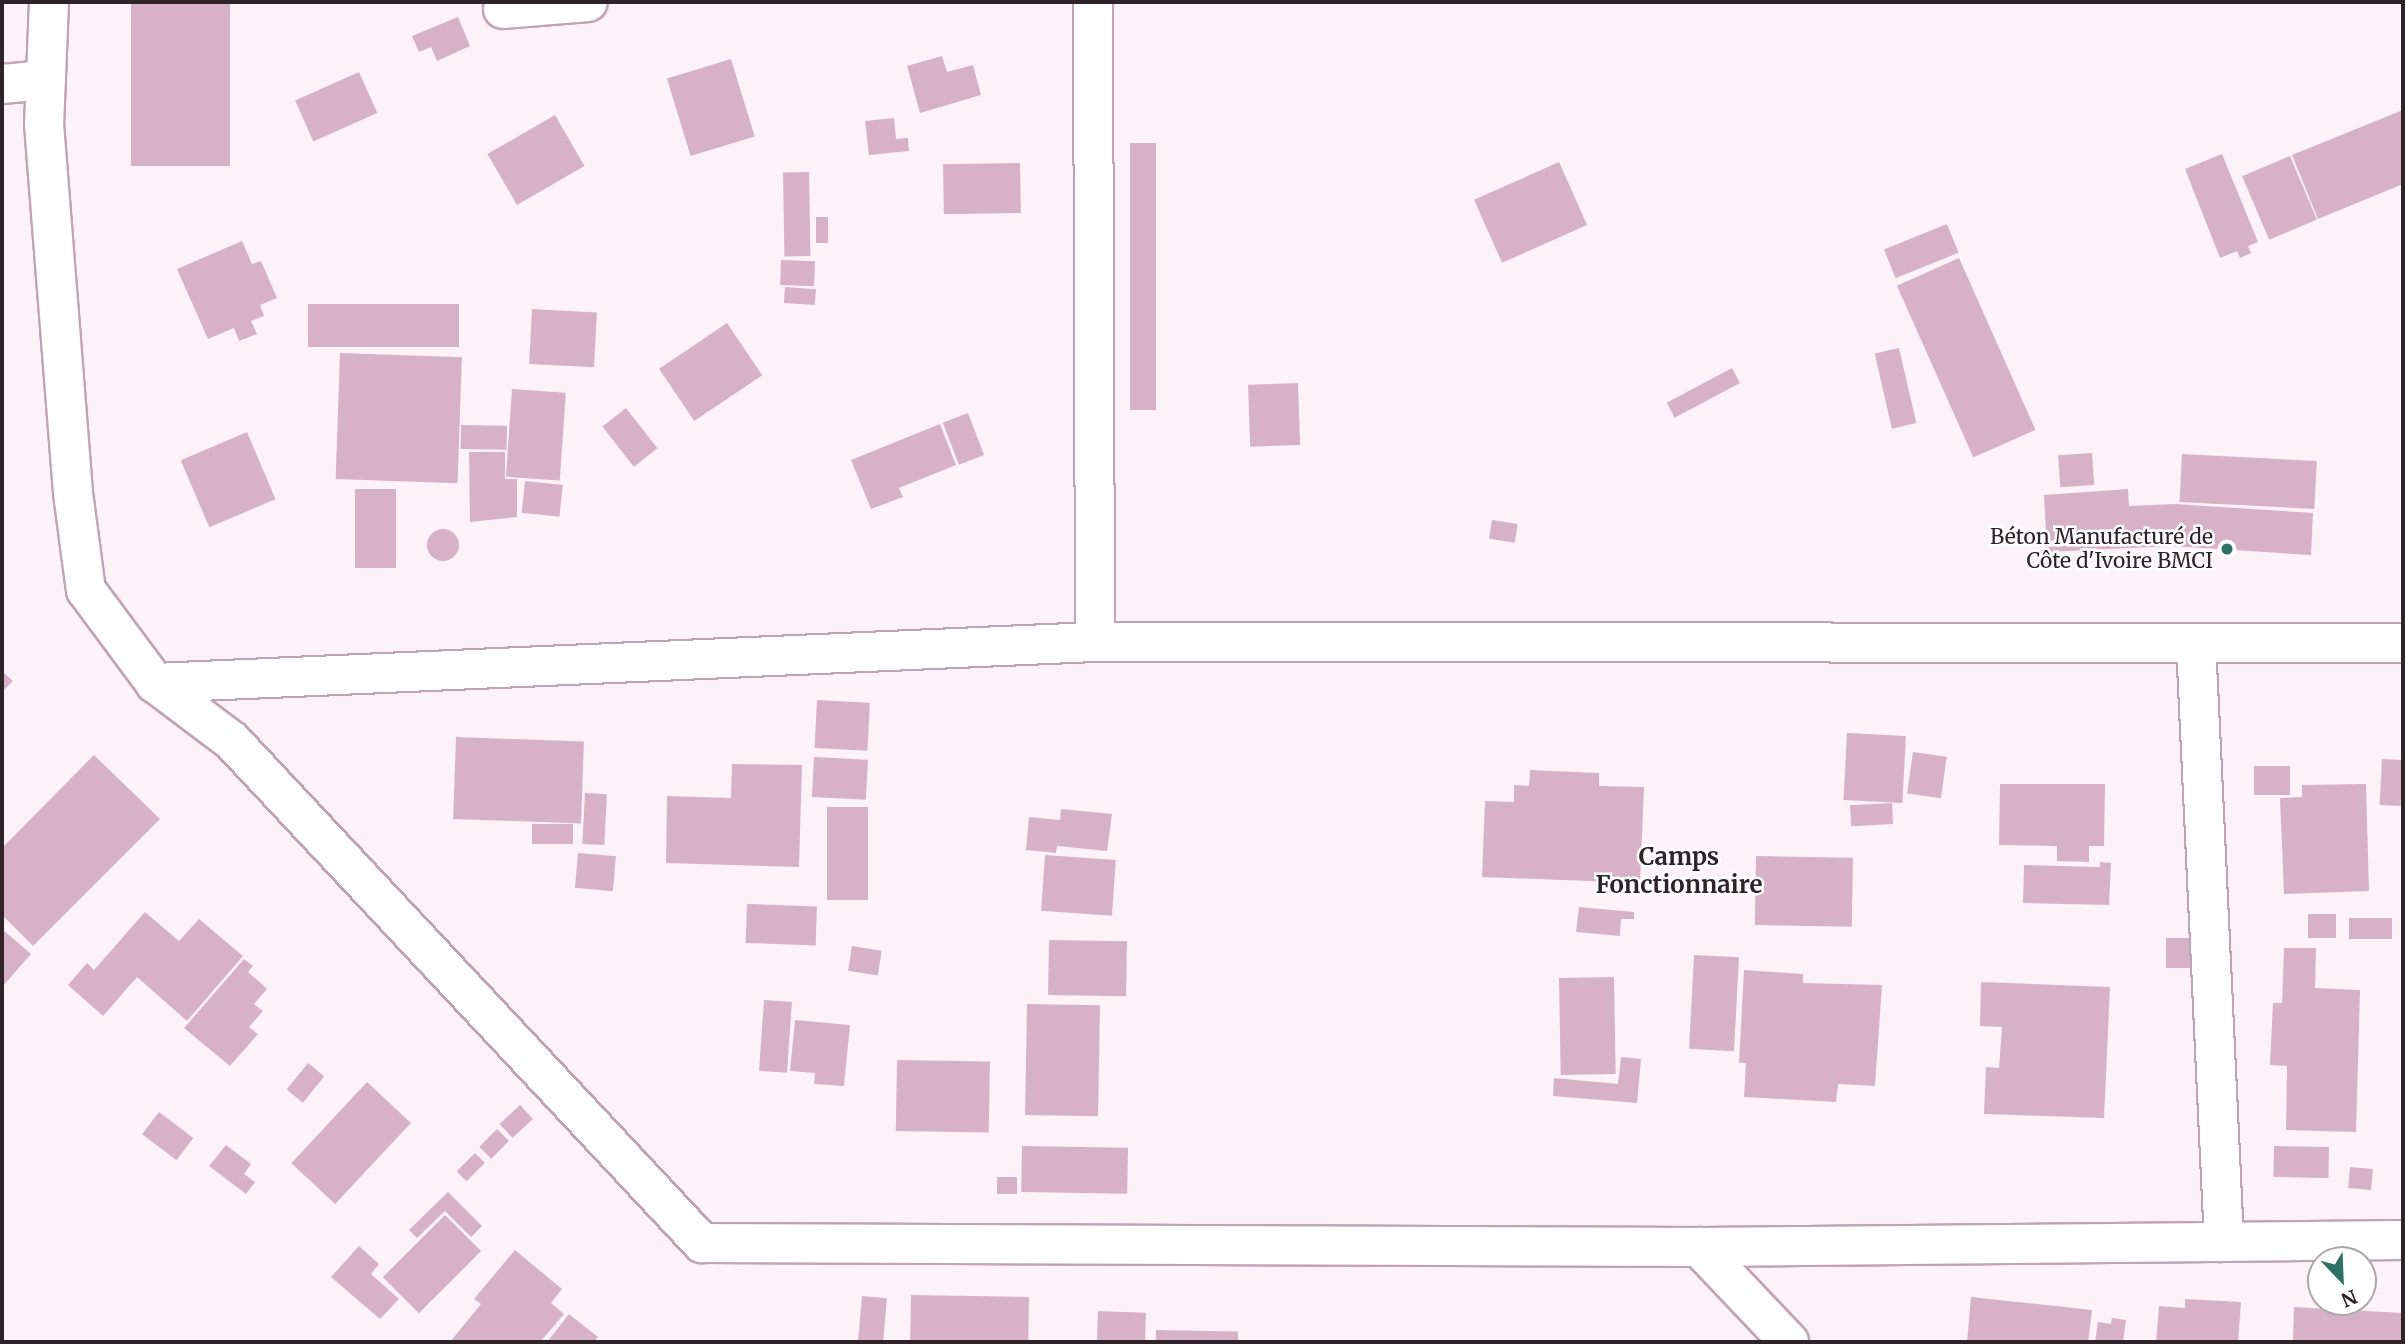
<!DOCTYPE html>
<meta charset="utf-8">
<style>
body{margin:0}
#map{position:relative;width:2405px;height:1344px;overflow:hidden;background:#fef2f9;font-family:Merriweather,serif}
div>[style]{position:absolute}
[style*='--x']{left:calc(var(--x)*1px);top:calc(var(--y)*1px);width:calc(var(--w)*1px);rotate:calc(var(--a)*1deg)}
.building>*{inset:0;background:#d7b2c7;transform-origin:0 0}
.round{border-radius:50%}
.roads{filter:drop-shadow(2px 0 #c1a4b4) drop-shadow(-2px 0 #c1a4b4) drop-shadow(0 2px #c1a4b4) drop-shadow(0 -2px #c1a4b4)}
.street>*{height:38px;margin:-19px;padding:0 19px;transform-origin:19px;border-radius:19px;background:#fff}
.dots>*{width:19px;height:19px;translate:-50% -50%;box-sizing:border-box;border:4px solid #fff;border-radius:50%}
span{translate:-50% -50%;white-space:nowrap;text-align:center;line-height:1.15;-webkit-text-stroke:5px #fff;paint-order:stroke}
.poi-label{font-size:21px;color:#2e2329}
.right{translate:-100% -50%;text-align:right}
.quarter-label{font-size:24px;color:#2e2329;font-weight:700}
.frame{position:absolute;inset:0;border:4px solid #2e2329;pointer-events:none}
.north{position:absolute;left:2307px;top:1246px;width:70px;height:70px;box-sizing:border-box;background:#fff;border:2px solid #aba7a9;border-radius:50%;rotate:157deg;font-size:19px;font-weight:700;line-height:28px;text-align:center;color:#2e2329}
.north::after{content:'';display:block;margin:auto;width:24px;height:32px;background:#2d7164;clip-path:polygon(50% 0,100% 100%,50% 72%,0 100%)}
</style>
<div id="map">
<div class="building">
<i style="left:131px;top:2px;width:99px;height:164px"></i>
<i style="clip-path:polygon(458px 17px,470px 46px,437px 61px,431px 47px,419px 52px,412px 36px)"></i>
<i style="clip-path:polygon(942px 56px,947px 72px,973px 65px,981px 95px,920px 113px,907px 66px)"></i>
<i style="left:731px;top:59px;width:81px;height:67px;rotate:73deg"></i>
<i style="left:359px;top:72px;width:45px;height:70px;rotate:66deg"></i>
<i style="clip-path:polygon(2403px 110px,2403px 184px,2318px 219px,2292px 155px)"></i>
<i style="left:555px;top:115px;width:59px;height:78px;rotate:60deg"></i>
<i style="clip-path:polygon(894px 118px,896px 139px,908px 138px,909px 151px,869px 155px,865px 121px)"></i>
<i style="left:1130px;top:143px;width:26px;height:267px"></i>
<i style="clip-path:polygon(2222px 154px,2258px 242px,2248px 246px,2251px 253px,2240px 258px,2237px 251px,2220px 258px,2185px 169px)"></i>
<i style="left:2290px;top:156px;width:69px;height:52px;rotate:67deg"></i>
<i style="left:1559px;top:162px;width:69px;height:93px;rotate:66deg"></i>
<i style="left:1020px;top:163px;width:50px;height:77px;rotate:89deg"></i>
<i style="left:809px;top:172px;width:84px;height:26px;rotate:89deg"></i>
<i style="left:816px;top:217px;width:12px;height:26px"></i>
<i style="left:1947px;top:224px;width:31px;height:68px;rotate:68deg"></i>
<i style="clip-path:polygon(242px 241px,252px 264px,261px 261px,277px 298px,260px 305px,264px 316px,251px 321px,257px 334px,239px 341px,234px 328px,208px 339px,177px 269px)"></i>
<i style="left:1959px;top:258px;width:188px;height:68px;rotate:66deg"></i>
<i style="left:781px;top:260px;width:34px;height:25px;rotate:2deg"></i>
<i style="left:785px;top:287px;width:31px;height:16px;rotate:4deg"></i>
<i style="left:308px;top:304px;width:151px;height:43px"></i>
<i style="left:532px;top:309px;width:65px;height:55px;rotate:3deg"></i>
<i style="left:727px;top:323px;width:63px;height:82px;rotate:56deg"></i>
<i style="left:1899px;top:348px;width:77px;height:25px;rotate:77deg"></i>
<i style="left:340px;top:353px;width:122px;height:126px;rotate:2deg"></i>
<i style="left:1732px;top:368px;width:17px;height:74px;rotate:62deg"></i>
<i style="left:1298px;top:383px;width:62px;height:50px;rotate:88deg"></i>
<i style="left:512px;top:389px;width:54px;height:88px;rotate:4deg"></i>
<i style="left:626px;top:408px;width:51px;height:30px;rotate:52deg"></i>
<i style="left:968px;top:413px;width:45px;height:27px;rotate:69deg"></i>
<i style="clip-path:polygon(940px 424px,956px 465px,899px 488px,903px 497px,871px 509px,851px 460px)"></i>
<i style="left:461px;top:425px;width:46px;height:24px;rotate:1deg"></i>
<i style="left:247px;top:432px;width:73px;height:72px;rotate:67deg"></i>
<i style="clip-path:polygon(469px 452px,505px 452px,505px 479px,517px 479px,517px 517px,470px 522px)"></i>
<i style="left:2092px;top:453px;width:32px;height:34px;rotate:86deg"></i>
<i style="left:2182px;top:454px;width:135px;height:48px;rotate:3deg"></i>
<i style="left:525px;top:481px;width:38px;height:32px;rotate:6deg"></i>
<i style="left:355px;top:489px;width:41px;height:79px"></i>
<i style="clip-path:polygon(2128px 489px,2129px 506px,2175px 504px,2313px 513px,2311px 555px,2172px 546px,2047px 552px,2044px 495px)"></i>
<i style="left:1492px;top:520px;width:26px;height:19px;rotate:9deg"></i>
<i class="round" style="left:427px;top:529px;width:32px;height:32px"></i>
<i style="clip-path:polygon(2px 671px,13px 681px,2px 692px)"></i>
<i style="left:817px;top:700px;width:53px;height:48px;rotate:3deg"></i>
<i style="left:1847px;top:733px;width:59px;height:67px;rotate:3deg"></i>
<i style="left:456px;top:737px;width:128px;height:82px;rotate:2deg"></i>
<i style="left:1913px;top:752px;width:34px;height:42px;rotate:8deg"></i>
<i style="clip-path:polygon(94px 755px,160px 819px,33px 946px,2px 915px,2px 848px)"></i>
<i style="left:814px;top:757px;width:54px;height:40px;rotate:3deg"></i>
<i style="left:2382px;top:759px;width:21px;height:46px;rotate:3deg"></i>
<i style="clip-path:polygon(732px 764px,802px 765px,799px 867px,666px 863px,667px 796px,731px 798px)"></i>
<i style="left:2290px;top:766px;width:29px;height:36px;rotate:90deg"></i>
<i style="clip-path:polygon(1530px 770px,1599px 773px,1599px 786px,1644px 787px,1640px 883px,1482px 877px,1485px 801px,1514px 802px,1514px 785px,1529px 786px)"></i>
<i style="clip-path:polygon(2000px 784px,2105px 784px,2104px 846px,2089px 846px,2089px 862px,2057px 861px,2057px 846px,1999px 845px)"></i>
<i style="clip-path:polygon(2366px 784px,2369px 891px,2284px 894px,2280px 798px,2302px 797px,2302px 785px)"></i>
<i style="left:585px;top:793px;width:22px;height:51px;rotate:3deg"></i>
<i style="left:1892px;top:803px;width:21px;height:42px;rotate:87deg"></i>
<i style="left:827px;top:807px;width:41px;height:93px"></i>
<i style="clip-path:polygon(1061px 809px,1112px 814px,1107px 851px,1057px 846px,1056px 853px,1026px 850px,1029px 817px,1060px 820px)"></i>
<i style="left:532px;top:824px;width:41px;height:20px"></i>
<i style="left:578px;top:853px;width:38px;height:35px;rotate:5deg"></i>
<i style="left:1045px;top:855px;width:71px;height:56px;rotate:4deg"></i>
<i style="left:1756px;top:856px;width:97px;height:69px;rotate:1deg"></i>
<i style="clip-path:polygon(2100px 862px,2111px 863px,2109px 905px,2023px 903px,2024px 865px,2100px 867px)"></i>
<i style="left:747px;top:904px;width:70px;height:39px;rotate:2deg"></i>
<i style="clip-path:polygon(1579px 907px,1634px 912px,1634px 919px,1621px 919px,1620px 936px,1576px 932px)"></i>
<i style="clip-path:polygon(145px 912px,179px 941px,199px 919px,243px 956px,187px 1021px,137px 977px,103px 1016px,68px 985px,87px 963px,94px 970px)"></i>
<i style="left:2336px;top:914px;width:24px;height:28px;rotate:90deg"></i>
<i style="left:2392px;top:918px;width:21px;height:43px;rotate:90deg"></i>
<i style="clip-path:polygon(2px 929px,31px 954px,2px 987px)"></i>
<i style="left:2166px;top:938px;width:38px;height:30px"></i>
<i style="left:1049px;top:940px;width:78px;height:55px;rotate:1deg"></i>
<i style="left:852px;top:946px;width:30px;height:25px;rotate:9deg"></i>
<i style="clip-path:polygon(2284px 948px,2316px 948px,2315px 988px,2360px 990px,2356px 1132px,2286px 1130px,2287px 1066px,2270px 1065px,2273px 1003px,2282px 1003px)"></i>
<i style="left:1694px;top:955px;width:45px;height:94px;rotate:3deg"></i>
<i style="clip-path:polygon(244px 959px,253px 966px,248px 972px,267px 989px,254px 1004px,263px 1011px,249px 1027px,258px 1034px,230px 1066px,184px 1028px)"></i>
<i style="clip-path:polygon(1744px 970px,1803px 974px,1803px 983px,1882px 985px,1875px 1086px,1838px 1084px,1836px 1102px,1744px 1097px,1746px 1063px,1739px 1063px)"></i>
<i style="left:1614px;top:977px;width:97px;height:55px;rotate:89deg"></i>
<i style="clip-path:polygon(1981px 982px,2110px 987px,2104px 1118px,1984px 1114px,1986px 1067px,1999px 1068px,2002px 1027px,1980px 1026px)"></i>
<i style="left:764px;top:1000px;width:28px;height:71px;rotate:4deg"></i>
<i style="left:1027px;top:1004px;width:73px;height:111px;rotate:1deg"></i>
<i style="clip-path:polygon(795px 1020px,850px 1025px,844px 1086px,814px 1084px,815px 1073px,790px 1071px)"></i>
<i style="clip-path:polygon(1621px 1057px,1641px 1059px,1637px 1103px,1553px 1096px,1554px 1078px,1618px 1084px)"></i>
<i style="left:897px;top:1060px;width:93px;height:71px;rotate:1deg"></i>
<i style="left:308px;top:1063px;width:21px;height:34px;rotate:39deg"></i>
<i style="left:367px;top:1082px;width:60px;height:111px;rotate:43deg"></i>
<i style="left:520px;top:1105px;width:19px;height:28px;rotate:47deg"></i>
<i style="left:159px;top:1112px;width:43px;height:28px;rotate:37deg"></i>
<i style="left:497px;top:1129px;width:17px;height:25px;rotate:45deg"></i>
<i style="clip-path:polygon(226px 1145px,251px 1164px,244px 1174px,255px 1182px,246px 1194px,209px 1166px)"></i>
<i style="left:1022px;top:1146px;width:106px;height:46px;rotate:1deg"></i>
<i style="left:2274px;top:1146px;width:55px;height:31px;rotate:1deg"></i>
<i style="left:475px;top:1153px;width:14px;height:26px;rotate:45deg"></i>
<i style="left:2350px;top:1167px;width:23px;height:21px;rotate:5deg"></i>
<i style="left:1017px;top:1177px;width:17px;height:20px;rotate:90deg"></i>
<i style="clip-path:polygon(448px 1192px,482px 1226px,471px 1237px,445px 1211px,417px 1238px,409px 1230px)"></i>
<i style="left:445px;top:1215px;width:51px;height:88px;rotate:45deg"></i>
<i style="clip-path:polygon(359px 1246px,379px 1264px,371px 1274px,399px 1299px,380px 1319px,331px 1277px)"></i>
<i style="clip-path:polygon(515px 1250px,562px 1289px,551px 1303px,564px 1314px,540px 1342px,450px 1342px,481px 1304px,474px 1299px)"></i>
<i style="left:911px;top:1295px;width:118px;height:47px;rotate:1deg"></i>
<i style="left:862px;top:1296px;width:25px;height:46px;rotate:5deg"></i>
<i style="clip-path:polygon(1971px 1297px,2092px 1310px,2088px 1342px,1967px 1342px)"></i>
<i style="clip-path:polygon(2185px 1299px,2241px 1302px,2238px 1342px,2156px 1342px,2159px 1306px,2185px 1308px)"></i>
<i style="clip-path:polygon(2294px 1307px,2403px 1313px,2403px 1342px,2293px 1342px)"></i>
<i style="left:1098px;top:1311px;width:48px;height:31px;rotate:2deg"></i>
<i style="clip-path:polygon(569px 1314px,598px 1337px,594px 1342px,547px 1342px)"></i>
<i style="clip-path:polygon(2112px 1318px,2126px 1320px,2123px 1342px,2095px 1342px,2098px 1322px,2111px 1324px)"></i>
<i style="left:1156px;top:1330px;width:82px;height:12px;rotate:1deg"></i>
</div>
<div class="roads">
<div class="street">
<i style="--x:49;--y:2;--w:122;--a:92.3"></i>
<i style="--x:44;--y:124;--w:370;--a:85.5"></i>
<i style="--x:73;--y:493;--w:98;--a:82.4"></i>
<i style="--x:86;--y:590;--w:116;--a:53.4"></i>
<i style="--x:155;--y:683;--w:96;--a:37"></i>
<i style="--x:232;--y:741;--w:688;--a:46.89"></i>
<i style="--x:702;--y:1243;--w:997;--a:0.23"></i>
<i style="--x:1699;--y:1247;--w:704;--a:-0.57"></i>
<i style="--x:1093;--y:2;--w:640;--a:89.82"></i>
<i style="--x:503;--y:9;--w:85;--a:-4.7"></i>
<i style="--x:2;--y:84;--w:44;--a:-5.2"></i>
<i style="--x:2196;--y:643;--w:600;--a:87.32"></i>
<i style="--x:155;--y:683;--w:941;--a:-2.5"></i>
<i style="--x:1095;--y:642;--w:1308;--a:0.04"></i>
<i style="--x:1699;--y:1247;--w:131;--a:46.5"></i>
</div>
</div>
<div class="dots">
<i style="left:2227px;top:549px;background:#2d7164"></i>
</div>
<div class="poi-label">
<span class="right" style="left:2213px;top:549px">Béton Manufacturé de<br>Côte d'Ivoire BMCI</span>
</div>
<div class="quarter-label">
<span style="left:1679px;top:871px">Camps<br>Fonctionnaire</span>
</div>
<div class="frame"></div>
<div class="north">N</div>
</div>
